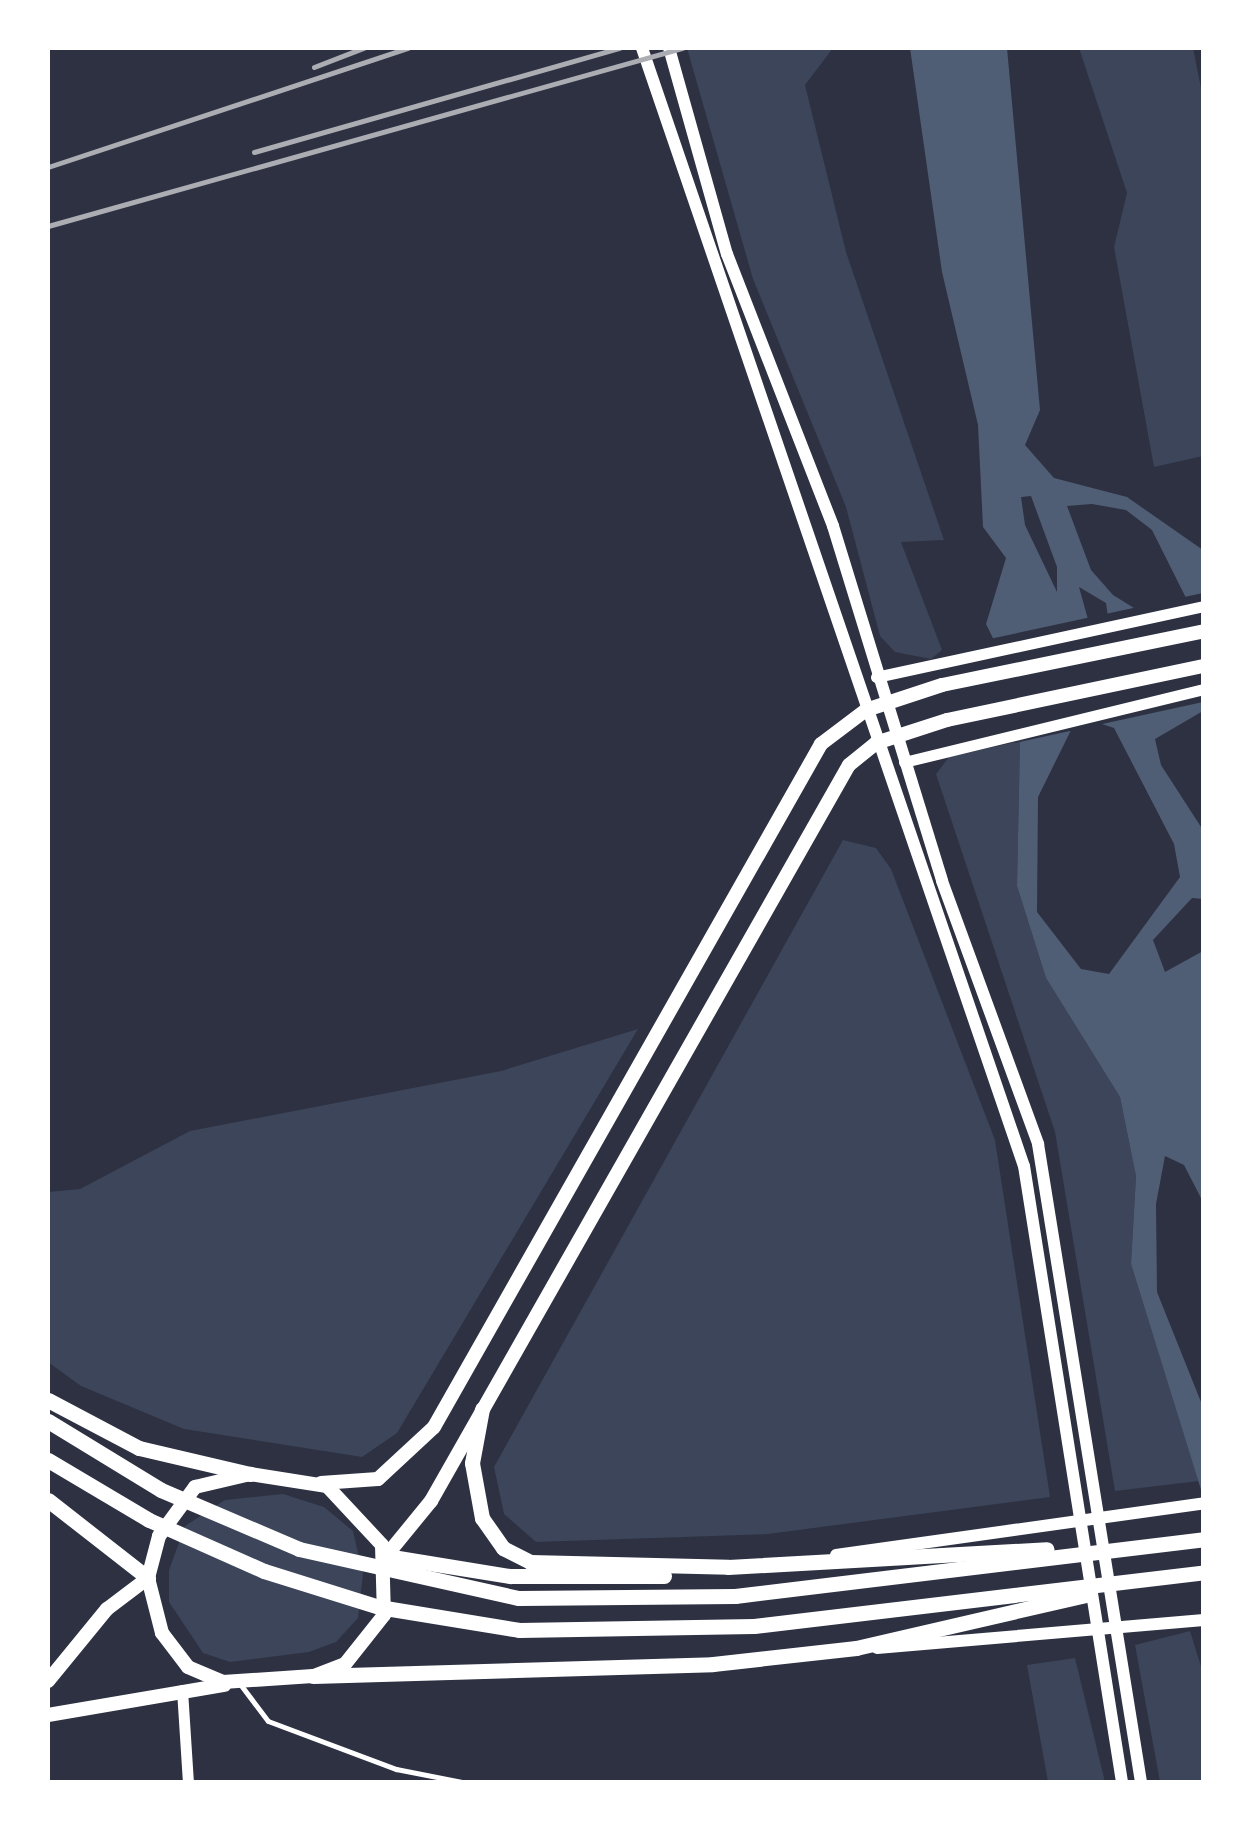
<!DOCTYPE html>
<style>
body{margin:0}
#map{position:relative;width:1251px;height:1830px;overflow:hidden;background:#2d3142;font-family:"Roboto Serif",serif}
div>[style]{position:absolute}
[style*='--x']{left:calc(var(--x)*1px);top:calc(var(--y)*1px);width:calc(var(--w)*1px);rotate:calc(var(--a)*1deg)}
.green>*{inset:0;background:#3c4559}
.water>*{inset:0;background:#4f5d75}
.pier>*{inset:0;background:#2d3142}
.service>*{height:5px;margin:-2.5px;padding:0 2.5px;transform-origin:2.5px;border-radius:2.5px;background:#fff}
.tertiary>*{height:11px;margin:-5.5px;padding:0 5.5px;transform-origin:5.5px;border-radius:5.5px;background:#fff}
.secondary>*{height:12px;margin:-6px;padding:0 6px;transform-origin:6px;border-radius:6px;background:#fff}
.primary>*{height:14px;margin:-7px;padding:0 7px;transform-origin:7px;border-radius:7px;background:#fff}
.trunk>*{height:15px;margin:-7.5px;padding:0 7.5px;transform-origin:7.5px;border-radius:7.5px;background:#fff}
.rail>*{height:5px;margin:-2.5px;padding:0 2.5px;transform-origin:2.5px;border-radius:2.5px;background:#abadb3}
span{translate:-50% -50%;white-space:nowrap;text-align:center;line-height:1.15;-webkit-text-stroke:10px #fff;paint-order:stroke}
.frame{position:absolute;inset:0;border:50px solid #fff;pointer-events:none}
</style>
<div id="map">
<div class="green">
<i style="clip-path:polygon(687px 48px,833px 48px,805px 85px,846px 252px,944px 540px,901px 542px,942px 650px,931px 659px,895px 652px,880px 636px,846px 507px,753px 279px)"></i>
<i style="clip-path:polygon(1079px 48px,1193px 48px,1204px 103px,1203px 456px,1154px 467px,1114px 247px,1127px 193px)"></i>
<i style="clip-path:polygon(1020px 741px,1017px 886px,1046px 978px,1120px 1097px,1136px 1175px,1131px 1264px,1199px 1481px,1115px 1491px,1055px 1132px,936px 774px,949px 757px)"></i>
<i style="clip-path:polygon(843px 840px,876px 848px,891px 869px,995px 1140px,1050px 1497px,768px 1534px,536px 1542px,504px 1514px,494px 1467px)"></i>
<i style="clip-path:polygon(638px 1029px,397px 1433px,362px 1457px,184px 1429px,81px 1386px,48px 1362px,48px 1192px,80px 1189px,190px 1131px,501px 1071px)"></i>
<i style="clip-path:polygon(283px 1494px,324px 1507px,353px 1531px,363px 1574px,358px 1618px,336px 1642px,309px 1652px,230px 1662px,203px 1653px,169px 1602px,169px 1570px,185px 1526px,225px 1500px)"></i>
<i style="clip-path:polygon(1190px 1631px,1203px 1673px,1203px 1782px,1160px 1782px,1135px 1645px)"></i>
<i style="clip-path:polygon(1075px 1658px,1105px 1782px,1048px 1782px,1027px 1665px)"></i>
</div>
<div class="water">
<i style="clip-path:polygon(evenodd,910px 48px,1007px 48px,1040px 410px,1025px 445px,1054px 478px,1127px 497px,1203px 550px,1203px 711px,1155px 739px,1161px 765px,1203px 830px,1203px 899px,1192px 898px,1153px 940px,1165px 972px,1203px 951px,1203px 1202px,1184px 1165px,1165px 1156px,1156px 1204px,1157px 1292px,1203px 1407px,1203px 1496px,1131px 1264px,1136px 1176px,1120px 1097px,1046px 978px,1017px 886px,1020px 741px,1008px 669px,986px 624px,1006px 558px,983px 527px,978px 425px,942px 272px,910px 48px,1031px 496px,1057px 567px,1057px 592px,1025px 525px,1021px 497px,1031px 496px,910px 48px,1092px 504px,1126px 510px,1152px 530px,1190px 606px,1134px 608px,1113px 595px,1091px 570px,1067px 506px,1092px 504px,910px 48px,1079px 587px,1106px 603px,1109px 624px,1089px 623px,1079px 587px,910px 48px,1078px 716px,1114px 728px,1174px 844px,1180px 877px,1109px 974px,1081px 969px,1037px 912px,1038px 797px,1078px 716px)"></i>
</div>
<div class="pier">
<i style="clip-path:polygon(1203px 593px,1203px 702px,1015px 743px,1015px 707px,985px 640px)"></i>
</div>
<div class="service">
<i style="--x:240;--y:1684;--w:46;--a:52.9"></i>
<i style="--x:268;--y:1721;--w:137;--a:20.6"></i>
<i style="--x:396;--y:1769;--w:67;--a:11.1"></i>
</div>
<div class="tertiary">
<i style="--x:876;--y:677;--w:336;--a:-12.2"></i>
<i style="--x:904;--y:762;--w:309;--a:-13.7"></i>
<i style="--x:182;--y:1690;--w:92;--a:86.3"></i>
</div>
<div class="secondary">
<i style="--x:642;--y:48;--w:1181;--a:71.14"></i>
<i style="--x:1024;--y:1166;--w:624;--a:80.96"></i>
<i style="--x:669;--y:48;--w:214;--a:74.3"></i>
<i style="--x:727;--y:254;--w:292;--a:68.7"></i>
<i style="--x:833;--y:526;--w:371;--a:72.9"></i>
<i style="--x:942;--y:881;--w:280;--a:69.9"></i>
<i style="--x:1038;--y:1144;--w:646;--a:80.83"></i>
<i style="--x:836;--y:1555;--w:372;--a:-8"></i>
<i style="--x:877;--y:1648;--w:328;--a:-4.9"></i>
</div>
<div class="primary">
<i style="--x:250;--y:1474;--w:78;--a:8.9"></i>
<i style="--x:327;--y:1486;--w:81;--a:47"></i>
<i style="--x:382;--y:1545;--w:70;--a:88.4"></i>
<i style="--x:384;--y:1615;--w:63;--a:128.5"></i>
<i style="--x:345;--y:1664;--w:34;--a:159"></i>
<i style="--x:313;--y:1676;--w:90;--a:176.2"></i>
<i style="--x:223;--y:1682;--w:38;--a:-157"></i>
<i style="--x:188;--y:1667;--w:43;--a:-127.4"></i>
<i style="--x:162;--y:1633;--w:57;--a:-104.3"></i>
<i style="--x:148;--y:1578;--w:43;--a:-75.3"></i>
<i style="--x:159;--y:1536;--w:61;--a:-53.7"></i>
<i style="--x:195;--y:1487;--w:57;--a:-13.3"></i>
<i style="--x:321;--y:1483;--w:57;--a:-4"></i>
<i style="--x:378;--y:1479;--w:76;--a:-42.9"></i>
<i style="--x:434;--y:1427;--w:785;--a:-60.46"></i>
<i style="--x:821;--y:744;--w:56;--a:-37.1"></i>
<i style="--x:866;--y:710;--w:80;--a:-18.2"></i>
<i style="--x:942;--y:685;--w:268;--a:-11.6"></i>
<i style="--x:386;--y:1556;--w:71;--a:-50.7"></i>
<i style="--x:431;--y:1501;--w:846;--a:-60.41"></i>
<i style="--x:849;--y:765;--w:35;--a:-39"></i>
<i style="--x:876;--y:743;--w:75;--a:-17.9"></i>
<i style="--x:947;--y:720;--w:263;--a:-11.9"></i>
<i style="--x:48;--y:1681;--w:93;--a:-50.7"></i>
<i style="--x:107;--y:1609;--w:51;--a:-37.1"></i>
<i style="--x:48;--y:1715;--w:179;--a:-9.7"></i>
</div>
<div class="trunk">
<i style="--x:48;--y:1400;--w:103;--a:27.8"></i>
<i style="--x:139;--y:1448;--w:114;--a:13.2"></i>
<i style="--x:482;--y:1409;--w:55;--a:100.5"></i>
<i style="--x:472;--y:1463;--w:56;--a:79.7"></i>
<i style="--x:482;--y:1518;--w:37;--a:55"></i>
<i style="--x:503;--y:1548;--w:30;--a:27"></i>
<i style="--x:530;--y:1562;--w:198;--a:1.4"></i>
<i style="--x:728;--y:1567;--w:319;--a:-3.2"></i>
<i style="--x:48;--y:1421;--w:132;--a:31.4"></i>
<i style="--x:161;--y:1490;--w:150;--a:23.1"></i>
<i style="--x:299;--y:1549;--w:225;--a:12.6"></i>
<i style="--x:519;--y:1598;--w:216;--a:-0.5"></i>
<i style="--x:735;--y:1596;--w:472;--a:-6.9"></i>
<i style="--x:48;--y:1460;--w:117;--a:30.7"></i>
<i style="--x:149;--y:1520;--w:126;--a:23.9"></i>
<i style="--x:264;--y:1571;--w:121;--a:17.4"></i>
<i style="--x:379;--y:1607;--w:142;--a:9.3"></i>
<i style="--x:519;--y:1630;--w:235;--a:-1"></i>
<i style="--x:754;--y:1626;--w:453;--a:-6.8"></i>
<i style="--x:48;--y:1500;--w:127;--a:38"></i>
<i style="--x:386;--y:1556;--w:126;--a:9.2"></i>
<i style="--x:510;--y:1576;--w:154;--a:0"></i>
<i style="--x:313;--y:1676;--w:400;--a:-1.7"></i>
<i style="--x:713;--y:1664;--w:144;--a:-6.4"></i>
<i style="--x:856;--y:1648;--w:235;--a:-13"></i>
</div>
<div class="rail">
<i style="--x:314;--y:67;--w:53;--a:-21.2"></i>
<i style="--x:254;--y:152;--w:380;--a:-15.9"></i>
<i style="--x:48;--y:167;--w:379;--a:-18.3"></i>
<i style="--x:48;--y:226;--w:659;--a:-15.68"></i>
</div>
<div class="frame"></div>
</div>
